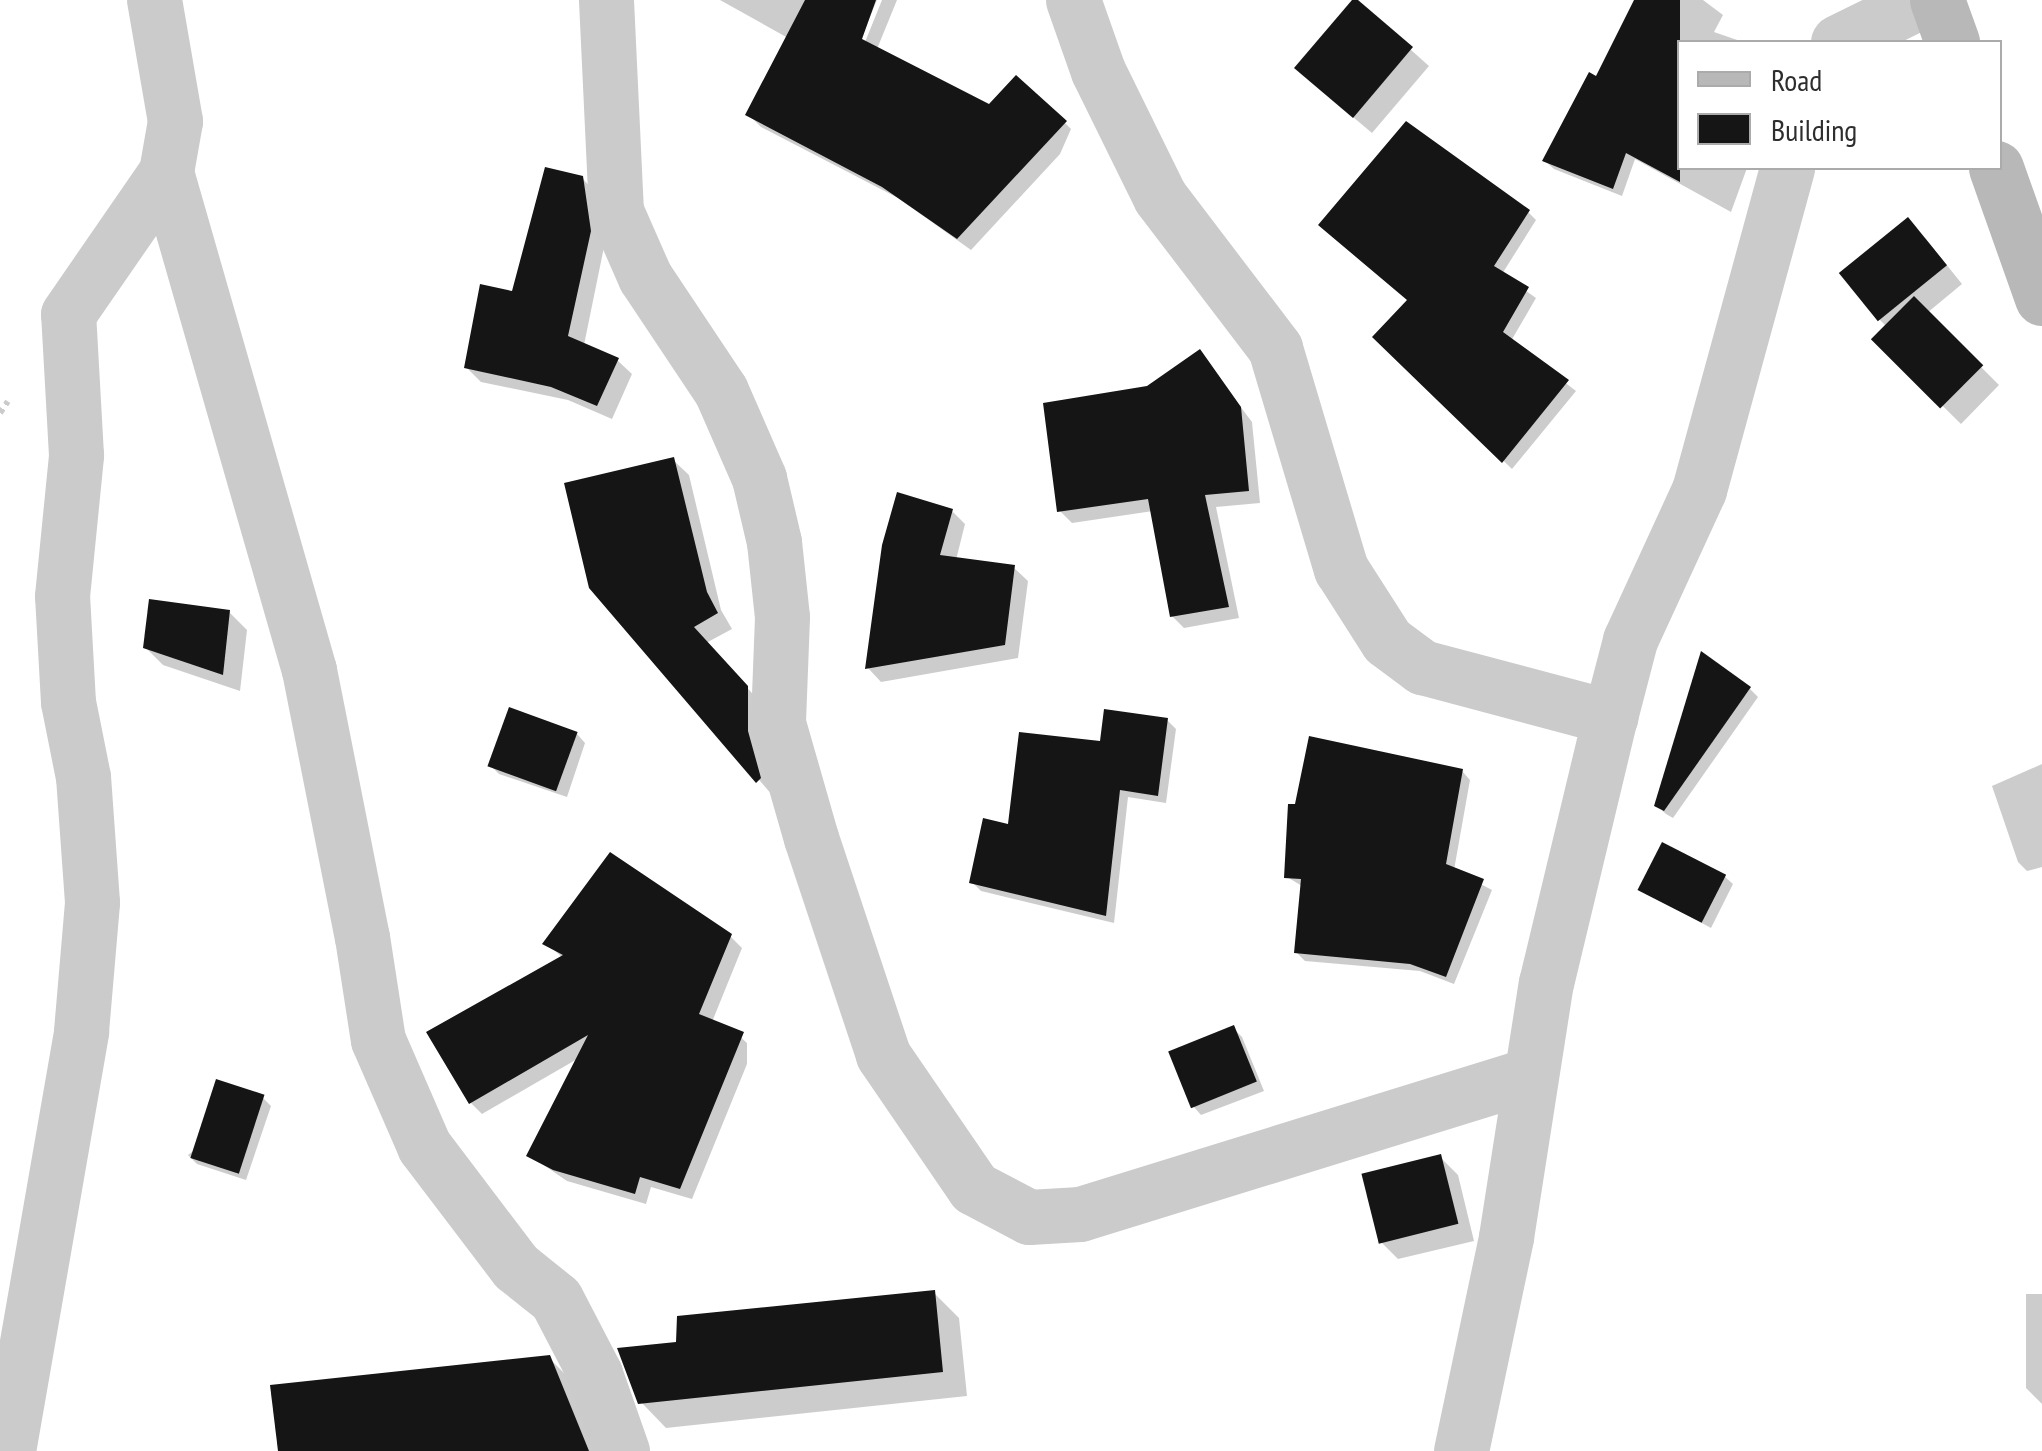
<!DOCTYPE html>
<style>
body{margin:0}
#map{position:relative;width:2042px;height:1451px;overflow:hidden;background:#fff;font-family:"PT Sans Narrow",sans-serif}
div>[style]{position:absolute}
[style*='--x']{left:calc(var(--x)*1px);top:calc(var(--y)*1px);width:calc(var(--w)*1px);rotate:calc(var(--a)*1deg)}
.shadow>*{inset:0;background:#0003}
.building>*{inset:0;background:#151515;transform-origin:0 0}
.path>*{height:6px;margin-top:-3px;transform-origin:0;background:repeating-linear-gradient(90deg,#cbcbcb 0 5px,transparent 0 10px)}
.street>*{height:55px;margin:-27.5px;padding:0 27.5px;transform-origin:27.5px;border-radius:27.5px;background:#cbcbcb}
.secondary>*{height:55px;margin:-27.5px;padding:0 27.5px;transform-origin:27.5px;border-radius:27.5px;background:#b8b8b8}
span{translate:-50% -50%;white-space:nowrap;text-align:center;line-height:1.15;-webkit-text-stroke:10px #fff;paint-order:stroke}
.legend{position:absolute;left:1677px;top:40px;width:325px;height:130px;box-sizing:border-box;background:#fff;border:2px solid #ababab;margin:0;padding:12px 18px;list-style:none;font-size:30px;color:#2e2e2e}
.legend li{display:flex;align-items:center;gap:20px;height:50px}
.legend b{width:50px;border:2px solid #ababab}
</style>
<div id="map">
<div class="shadow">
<i style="clip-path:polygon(720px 0,877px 0,856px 50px,861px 52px,882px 0,897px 0,877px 49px,989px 107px,1058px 116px,1071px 129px,1060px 154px,971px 250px,898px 198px,761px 127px,748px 114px,788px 38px)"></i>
<i style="clip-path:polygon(1355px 0,1429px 66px,1372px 133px,1315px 85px)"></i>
<i style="clip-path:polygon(1637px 0,1703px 0,1723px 15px,1714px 32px,1743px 42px,1680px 42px,1680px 168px,1747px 168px,1731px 212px,1635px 159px,1622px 196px,1554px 169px,1545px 161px,1597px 79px)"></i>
<i style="clip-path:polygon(582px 178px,597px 194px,604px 247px,584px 345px,617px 360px,632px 374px,612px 419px,568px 400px,481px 382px,466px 367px)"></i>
<i style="clip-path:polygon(1528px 212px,1536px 220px,1502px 274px,1536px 298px,1511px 341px,1576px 391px,1512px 469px,1375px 337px)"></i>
<i style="clip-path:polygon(1925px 238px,1962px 284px,1927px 313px,1999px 385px,1961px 424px,1875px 339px,1887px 327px,1879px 319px)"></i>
<i style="clip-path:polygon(1199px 352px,1252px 422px,1260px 503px,1216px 507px,1239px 618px,1184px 628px,1172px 616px,1153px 511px,1072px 523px,1060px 511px,1148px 388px)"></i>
<i style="clip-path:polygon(673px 460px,689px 475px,721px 610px,732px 629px,706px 643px,762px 704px,773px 796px,591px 586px)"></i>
<i style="clip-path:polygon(952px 511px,965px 524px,956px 560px,1014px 568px,1028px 581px,1018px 658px,881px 682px,868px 668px)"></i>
<i style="clip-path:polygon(229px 612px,247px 630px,240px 691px,163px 665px,145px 647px)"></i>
<i style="clip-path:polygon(1750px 689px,1758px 697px,1673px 818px,1666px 814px,1657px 806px)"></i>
<i style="clip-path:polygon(1167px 720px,1176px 729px,1166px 803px,1128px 797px,1114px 923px,981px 891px,972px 882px,1102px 744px)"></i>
<i style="clip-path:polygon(577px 734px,585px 743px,567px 797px,499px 774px,490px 765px)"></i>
<i style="clip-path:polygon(2042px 764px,2042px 867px,2027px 871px,2018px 862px,1992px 786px)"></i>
<i style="clip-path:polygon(1462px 771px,1470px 780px,1454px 870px,1492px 890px,1454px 984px,1420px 971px,1305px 961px,1296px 952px,1302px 886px,1287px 877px)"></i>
<i style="clip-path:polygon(1724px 876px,1733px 884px,1711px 928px,1641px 890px)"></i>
<i style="clip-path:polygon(730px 936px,742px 948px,712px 1022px,734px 1031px,747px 1043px,747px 1064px,692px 1199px,651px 1187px,646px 1204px,567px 1181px,529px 1155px,579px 1058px,482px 1114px,471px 1103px,563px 958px,546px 943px)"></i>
<i style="clip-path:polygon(1233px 1028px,1242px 1037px,1264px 1091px,1201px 1115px,1193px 1106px)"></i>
<i style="clip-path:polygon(262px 1097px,271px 1106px,246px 1180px,197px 1164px,188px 1155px)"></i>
<i style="clip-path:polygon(1440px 1157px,1458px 1175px,1474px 1241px,1398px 1259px,1380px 1241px)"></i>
<i style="clip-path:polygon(934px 1293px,959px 1318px,967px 1396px,666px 1428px,641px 1402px,678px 1344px)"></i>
<i style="clip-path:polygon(2026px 1294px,2042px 1294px,2042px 1404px,2026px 1388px)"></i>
<i style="clip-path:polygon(549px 1358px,574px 1383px,602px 1451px,280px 1451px)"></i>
</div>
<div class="building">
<i style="clip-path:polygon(805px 0,876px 0,862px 39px,989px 104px,1016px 75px,1067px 121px,957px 239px,882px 187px,745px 115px)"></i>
<i style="clip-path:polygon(1352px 0,1358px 0,1413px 47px,1353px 118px,1294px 68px)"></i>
<i style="clip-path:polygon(1634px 0,1680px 0,1680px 182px,1626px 153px,1613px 189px,1542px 161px,1589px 72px,1596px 76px)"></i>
<i style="clip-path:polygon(1406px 121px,1530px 210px,1494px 266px,1529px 287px,1503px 332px,1569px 380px,1502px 463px,1372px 337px,1407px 300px,1318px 225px)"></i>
<i style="clip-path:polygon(545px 167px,583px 176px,591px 231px,568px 336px,619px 358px,597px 406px,551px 387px,464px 368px,480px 284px,512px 291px)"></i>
<i style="left:1908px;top:217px;width:62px;height:89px;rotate:51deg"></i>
<i style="left:1914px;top:296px;width:98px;height:61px;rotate:45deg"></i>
<i style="clip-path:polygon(1200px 349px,1241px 407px,1249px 491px,1205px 495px,1229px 607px,1170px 617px,1148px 499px,1057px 512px,1043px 403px,1147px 386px)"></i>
<i style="clip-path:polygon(674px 457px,707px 592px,718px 613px,694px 627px,748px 686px,748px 731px,761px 778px,756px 783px,589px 588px,564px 483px)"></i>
<i style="clip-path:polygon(897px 492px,953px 509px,940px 555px,1015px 565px,1005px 645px,865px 669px,882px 545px)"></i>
<i style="clip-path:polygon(149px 599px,230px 610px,223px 675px,143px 648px)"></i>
<i style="clip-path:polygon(1701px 651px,1751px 687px,1664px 811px,1654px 806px)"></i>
<i style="left:509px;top:707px;width:73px;height:63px;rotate:20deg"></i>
<i style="clip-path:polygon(1104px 709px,1168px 718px,1158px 796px,1120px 790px,1106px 916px,969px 883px,983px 818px,1008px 824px,1019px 732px,1100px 741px)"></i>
<i style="clip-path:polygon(1309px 736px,1463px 769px,1446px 864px,1484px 879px,1446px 977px,1410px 964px,1294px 953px,1301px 879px,1284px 878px,1288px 804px,1295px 804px)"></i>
<i style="left:1662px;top:842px;width:72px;height:54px;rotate:27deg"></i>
<i style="clip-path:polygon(610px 852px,732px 934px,699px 1014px,744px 1032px,680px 1189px,640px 1177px,635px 1194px,553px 1170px,526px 1156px,588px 1035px,469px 1104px,426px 1032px,563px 955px,542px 944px)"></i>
<i style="left:1234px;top:1025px;width:61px;height:71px;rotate:68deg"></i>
<i style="left:216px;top:1079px;width:51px;height:83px;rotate:18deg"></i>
<i style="left:1441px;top:1154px;width:72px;height:82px;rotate:76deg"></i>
<i style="clip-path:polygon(935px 1290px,943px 1372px,638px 1404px,617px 1348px,676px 1342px,677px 1316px)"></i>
<i style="clip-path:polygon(550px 1355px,589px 1451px,278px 1451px,270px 1385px)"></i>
</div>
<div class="path">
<i style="--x:0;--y:413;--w:14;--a:-56"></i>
</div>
<div class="street">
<i style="--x:606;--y:0;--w:211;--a:87.3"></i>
<i style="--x:616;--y:211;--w:72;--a:66.3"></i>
<i style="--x:645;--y:277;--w:137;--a:56.3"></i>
<i style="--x:721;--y:391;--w:95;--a:66.4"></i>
<i style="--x:759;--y:478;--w:66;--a:76.8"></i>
<i style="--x:774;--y:542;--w:75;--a:83.9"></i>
<i style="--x:782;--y:617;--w:106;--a:92.2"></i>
<i style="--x:778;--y:723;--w:120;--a:74"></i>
<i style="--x:811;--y:838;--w:229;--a:71.6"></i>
<i style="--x:883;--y:1055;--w:161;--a:55.6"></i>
<i style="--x:974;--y:1188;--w:62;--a:27.8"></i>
<i style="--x:1029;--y:1217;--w:51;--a:-3.4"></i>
<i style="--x:1080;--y:1214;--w:470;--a:-17.2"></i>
<i style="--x:1073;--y:0;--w:75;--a:70.6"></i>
<i style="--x:1098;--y:71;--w:140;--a:63.8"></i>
<i style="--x:1160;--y:197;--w:190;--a:52.7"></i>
<i style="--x:1275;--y:348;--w:231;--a:73.4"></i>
<i style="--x:1341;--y:569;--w:85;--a:57.4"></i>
<i style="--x:1387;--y:641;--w:44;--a:36.6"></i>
<i style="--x:1422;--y:667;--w:195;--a:14.9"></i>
<i style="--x:1838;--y:42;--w:95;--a:-26.3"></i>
<i style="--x:166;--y:172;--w:518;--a:73.98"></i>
<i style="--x:309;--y:670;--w:272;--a:78.8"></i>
<i style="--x:362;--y:937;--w:104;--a:81.2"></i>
<i style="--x:378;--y:1040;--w:116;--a:66.5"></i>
<i style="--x:424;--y:1146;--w:152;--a:52.8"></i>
<i style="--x:516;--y:1267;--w:51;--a:38.7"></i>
<i style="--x:556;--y:1299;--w:85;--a:62.5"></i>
<i style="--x:595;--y:1374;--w:82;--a:70.7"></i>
<i style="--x:8;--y:1451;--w:426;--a:-80.1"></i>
<i style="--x:81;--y:1031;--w:129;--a:-85.1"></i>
<i style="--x:92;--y:902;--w:125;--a:-94.1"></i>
<i style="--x:83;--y:777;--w:76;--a:-101.3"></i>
<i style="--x:68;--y:702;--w:106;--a:-93.2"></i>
<i style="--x:62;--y:596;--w:142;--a:-84.3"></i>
<i style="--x:76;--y:455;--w:141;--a:-93.2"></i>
<i style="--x:68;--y:314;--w:173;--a:-55.4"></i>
<i style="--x:166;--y:172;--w:52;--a:-80"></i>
<i style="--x:175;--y:121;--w:123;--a:-99.8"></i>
<i style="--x:1461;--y:1451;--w:219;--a:-78.1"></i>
<i style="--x:1506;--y:1237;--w:257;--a:-81.1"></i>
<i style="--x:1546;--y:983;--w:274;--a:-76.5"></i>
<i style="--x:1610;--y:717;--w:80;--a:-75.4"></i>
<i style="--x:1630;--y:640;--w:165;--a:-65.3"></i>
<i style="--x:1699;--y:490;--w:334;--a:-74.7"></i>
</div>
<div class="secondary">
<i style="--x:1937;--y:0;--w:45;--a:70.3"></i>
<i style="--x:1996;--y:168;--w:138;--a:70.5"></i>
</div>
<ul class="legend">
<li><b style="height:12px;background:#b8b8b8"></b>Road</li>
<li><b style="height:28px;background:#151515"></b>Building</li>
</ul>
</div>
